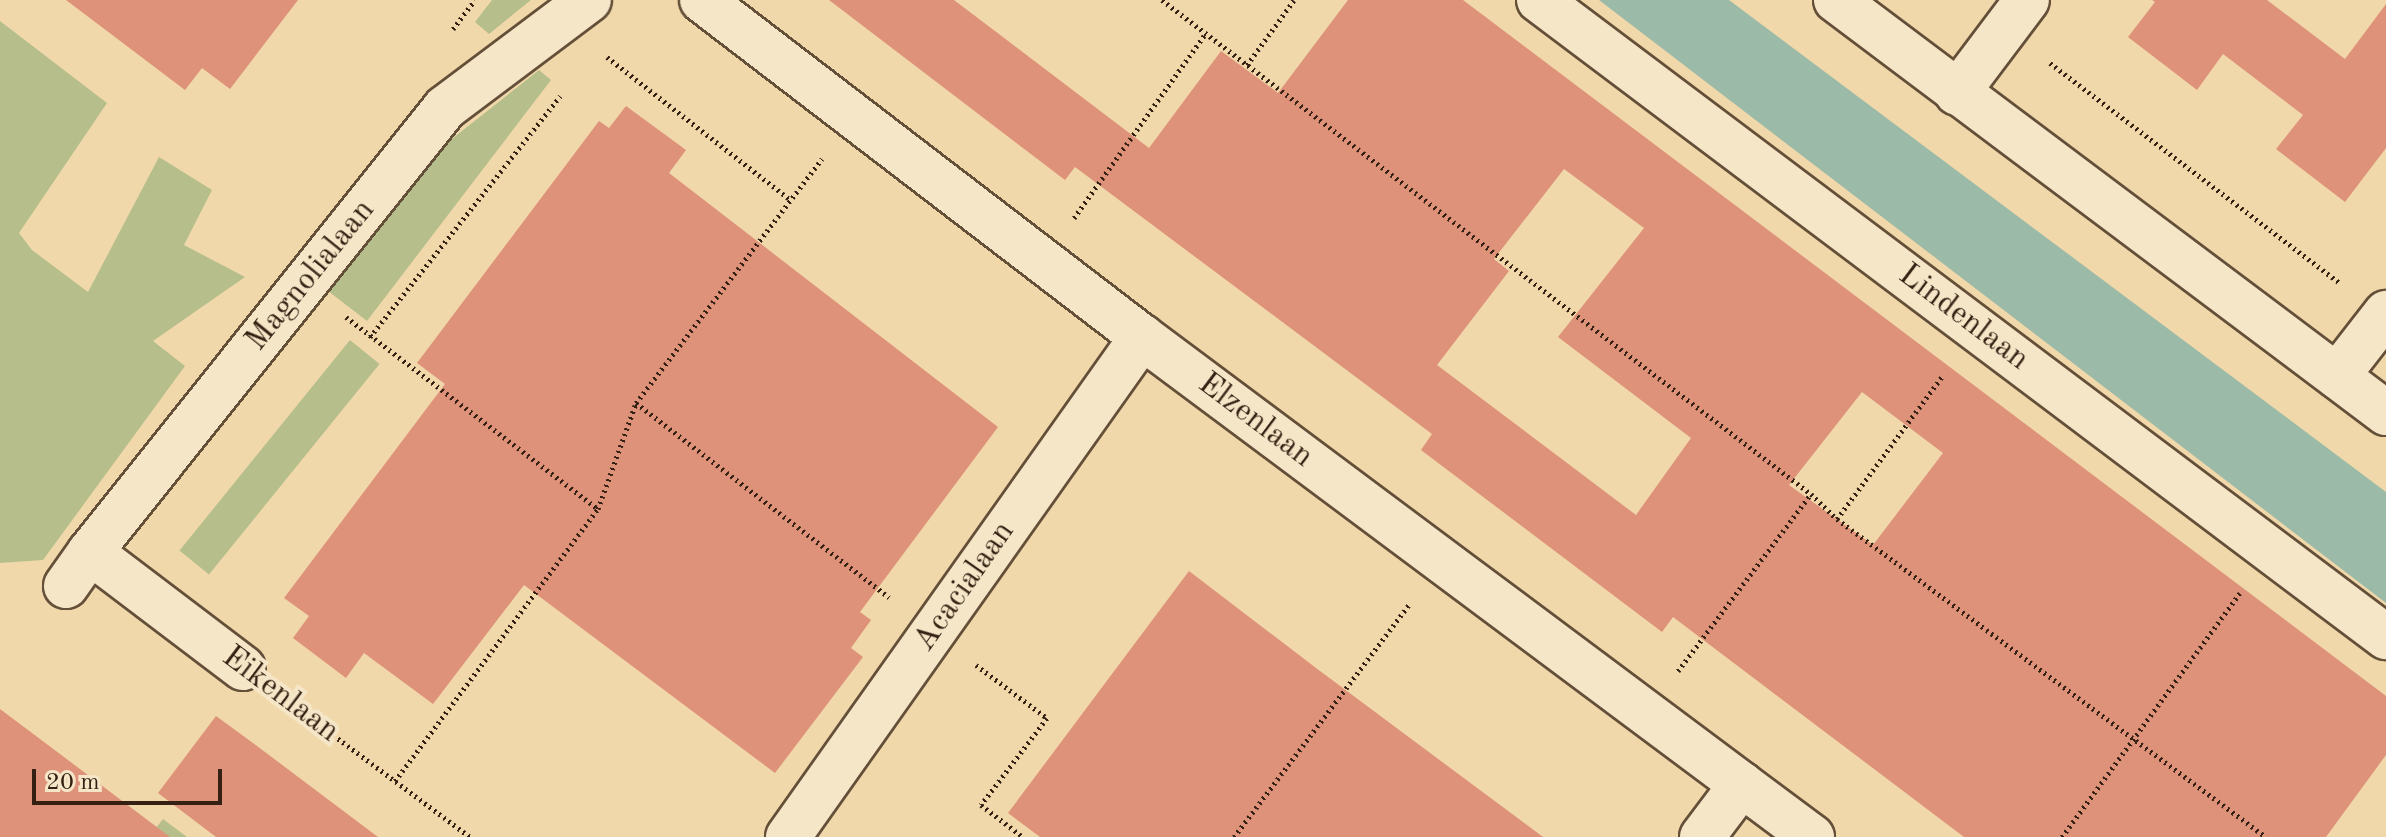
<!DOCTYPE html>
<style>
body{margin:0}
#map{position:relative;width:2386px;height:837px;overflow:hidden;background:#f1d8aa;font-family:"Old Standard TT",serif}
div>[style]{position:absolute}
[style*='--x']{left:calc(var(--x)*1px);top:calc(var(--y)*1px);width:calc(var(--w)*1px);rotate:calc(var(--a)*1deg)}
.green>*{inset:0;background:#b6bf8b;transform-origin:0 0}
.water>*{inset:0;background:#9bbaa7}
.building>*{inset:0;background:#dd9279}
.path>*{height:5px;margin-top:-2.5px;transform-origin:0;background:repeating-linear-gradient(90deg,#352113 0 2px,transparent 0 6px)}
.roads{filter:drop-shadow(2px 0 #644f39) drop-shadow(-2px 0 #644f39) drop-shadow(0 2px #644f39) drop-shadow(0 -2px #644f39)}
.street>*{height:44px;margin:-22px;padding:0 22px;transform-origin:22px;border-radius:22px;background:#f6e6c8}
span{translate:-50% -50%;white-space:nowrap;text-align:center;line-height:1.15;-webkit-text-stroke:8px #f6e6c8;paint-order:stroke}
.street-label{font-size:32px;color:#352113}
.scale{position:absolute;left:32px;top:769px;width:190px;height:36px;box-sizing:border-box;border:4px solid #352113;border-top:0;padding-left:10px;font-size:24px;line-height:28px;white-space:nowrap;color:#352113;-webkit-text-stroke:6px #f6e6c8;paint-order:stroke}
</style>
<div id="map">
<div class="green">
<i style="clip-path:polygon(492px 0,531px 0,489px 34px,475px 22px)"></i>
<i style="clip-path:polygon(0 21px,107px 103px,19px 233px,32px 250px,88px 292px,159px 157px,212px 190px,184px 245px,245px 277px,153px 341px,185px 366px,43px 560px,0 563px)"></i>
<i style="clip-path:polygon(539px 70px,551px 80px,367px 321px,328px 291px,443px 146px)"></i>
<i style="left:350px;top:340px;width:38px;height:271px;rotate:39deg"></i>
<i style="clip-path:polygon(163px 819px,187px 837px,149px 837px)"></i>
</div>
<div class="water">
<i style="clip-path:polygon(1599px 0,1729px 0,2386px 492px,2386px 603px)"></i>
</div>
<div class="building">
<i style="clip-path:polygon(66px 0,298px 0,230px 89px,202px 68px,185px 90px)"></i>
<i style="clip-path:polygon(evenodd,829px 0,954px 0,1149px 148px,1221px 51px,1278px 93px,1348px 0,1463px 0,2386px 696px,2386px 755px,2326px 837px,1964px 837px,1673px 617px,1662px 632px,1421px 450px,1432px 434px,1075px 167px,1065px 180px,829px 0,1564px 169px,1644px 228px,1558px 337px,1691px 438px,1636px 515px,1437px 365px,1509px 271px,1494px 259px,1564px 169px,829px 0,1862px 392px,1943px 453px,1873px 545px,1789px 485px,1862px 392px)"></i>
<i style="clip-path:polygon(2152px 0,2267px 0,2345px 59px,2386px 4px,2386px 148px,2345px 202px,2276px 149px,2303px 115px,2223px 54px,2197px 90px,2128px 37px,2155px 2px)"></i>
<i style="clip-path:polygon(626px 106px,686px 150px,669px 173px,998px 427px,860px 612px,871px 620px,851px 648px,863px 657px,775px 773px,524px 585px,433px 704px,364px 653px,346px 678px,293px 638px,309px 616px,284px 598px,445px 384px,417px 363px,599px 121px,609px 128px)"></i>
<i style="clip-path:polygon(1189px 571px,1316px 668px,1543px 837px,1040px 837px,1008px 813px)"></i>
<i style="clip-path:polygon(0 709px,60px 754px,170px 837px,0 837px)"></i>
<i style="clip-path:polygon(216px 716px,257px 746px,378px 837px,216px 837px,158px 793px)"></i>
</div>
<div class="path">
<i style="--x:1162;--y:0;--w:816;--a:37.28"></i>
<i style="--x:1811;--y:494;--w:36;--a:44"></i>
<i style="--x:1837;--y:519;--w:534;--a:36.55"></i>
<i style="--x:453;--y:29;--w:36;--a:-53"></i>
<i style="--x:607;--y:57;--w:233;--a:37.9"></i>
<i style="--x:2050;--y:63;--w:363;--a:37.2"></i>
<i style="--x:1247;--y:65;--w:80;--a:-54.1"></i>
<i style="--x:1074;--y:218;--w:227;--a:-54.5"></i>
<i style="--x:346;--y:317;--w:317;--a:37.3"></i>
<i style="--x:370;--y:337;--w:307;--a:-51.7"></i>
<i style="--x:636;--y:403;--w:319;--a:37.5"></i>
<i style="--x:1837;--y:519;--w:179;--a:-53.6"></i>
<i style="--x:976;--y:665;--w:89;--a:36.7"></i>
<i style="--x:1047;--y:718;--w:109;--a:127.2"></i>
<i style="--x:981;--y:805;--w:53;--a:37.3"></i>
<i style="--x:1678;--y:671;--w:221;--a:-53.1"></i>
<i style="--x:285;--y:699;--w:231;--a:36.7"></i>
<i style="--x:395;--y:781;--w:339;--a:-53.3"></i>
<i style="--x:598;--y:509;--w:113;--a:-70.3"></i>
<i style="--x:636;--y:403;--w:307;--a:-52.7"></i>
<i style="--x:1234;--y:837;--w:291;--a:-53"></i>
<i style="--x:2062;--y:837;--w:302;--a:-53.9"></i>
</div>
<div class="roads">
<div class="street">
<i style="--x:702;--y:0;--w:554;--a:37.45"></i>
<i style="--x:1142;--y:337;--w:836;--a:36.73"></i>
<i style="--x:1539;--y:0;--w:1060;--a:36.95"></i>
<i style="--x:1836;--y:0;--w:688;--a:36.9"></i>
<i style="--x:1957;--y:93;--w:116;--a:-53"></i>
<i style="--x:2337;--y:376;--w:80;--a:-52.1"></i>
<i style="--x:90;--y:552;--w:192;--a:37.2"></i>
<i style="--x:66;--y:586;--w:42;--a:-54.8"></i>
<i style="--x:90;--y:552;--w:568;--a:-51.36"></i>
<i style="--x:445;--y:108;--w:180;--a:-36.9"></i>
<i style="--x:788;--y:837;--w:613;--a:-54.7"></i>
<i style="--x:1702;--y:837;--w:66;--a:-53"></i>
</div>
</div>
<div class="street-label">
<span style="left:311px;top:276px;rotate:-51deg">Magnolialaan</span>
<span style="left:1963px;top:318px;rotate:37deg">Lindenlaan</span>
<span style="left:1255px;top:421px;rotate:37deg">Elzenlaan</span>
<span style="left:965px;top:587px;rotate:-55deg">Acacialaan</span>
<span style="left:280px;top:695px;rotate:37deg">Eikenlaan</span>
</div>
<div class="scale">20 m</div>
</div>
